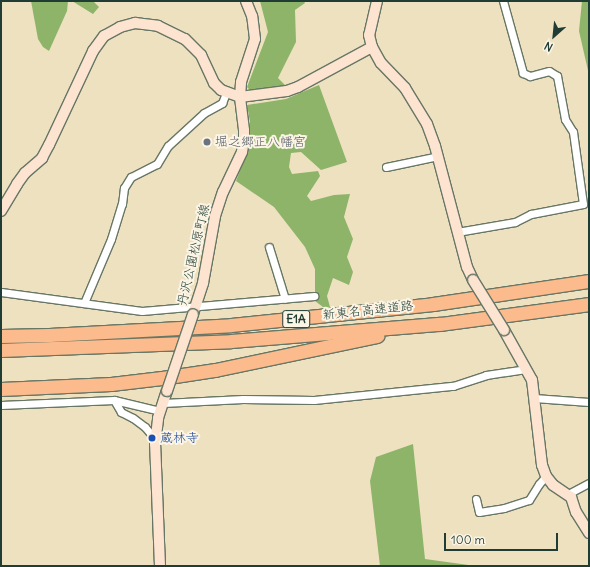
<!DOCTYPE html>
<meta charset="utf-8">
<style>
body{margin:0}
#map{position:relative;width:590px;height:567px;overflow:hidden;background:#eee1c0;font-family:Delius,"Klee One",sans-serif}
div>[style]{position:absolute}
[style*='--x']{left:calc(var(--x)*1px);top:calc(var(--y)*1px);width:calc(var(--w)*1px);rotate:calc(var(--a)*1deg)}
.forest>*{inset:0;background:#8eb469}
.roads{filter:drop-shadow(1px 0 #677665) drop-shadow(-1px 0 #677665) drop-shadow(0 1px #677665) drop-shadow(0 -1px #677665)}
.street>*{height:7px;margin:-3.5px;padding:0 3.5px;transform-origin:3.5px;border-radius:3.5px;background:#fff}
.secondary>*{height:10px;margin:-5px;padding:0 5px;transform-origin:5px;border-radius:5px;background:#fde4d1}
.highway>*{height:13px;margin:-6.5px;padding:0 6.5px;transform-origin:6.5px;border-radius:6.5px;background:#fbbb8c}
.bridges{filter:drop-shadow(1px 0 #677665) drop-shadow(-1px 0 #677665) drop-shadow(0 1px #677665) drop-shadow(0 -1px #677665)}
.secondary-bridge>*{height:10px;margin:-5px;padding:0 5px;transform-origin:5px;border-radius:5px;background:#fde4d1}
.dots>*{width:11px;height:11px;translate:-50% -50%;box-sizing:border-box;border:2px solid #fcf5e5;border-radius:50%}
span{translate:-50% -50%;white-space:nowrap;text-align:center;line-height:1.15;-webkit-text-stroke:4px #fcf5e5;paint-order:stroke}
.shield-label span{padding:1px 3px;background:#fcf5e5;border:1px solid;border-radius:3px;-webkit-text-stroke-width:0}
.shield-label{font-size:12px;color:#1f3d34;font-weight:700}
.worship-label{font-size:13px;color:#5b616d}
.left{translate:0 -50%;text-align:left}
.street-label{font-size:13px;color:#1f3d34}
.transit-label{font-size:13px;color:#164399}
.frame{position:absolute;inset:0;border:2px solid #1f3d34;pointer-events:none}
.north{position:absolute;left:534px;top:16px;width:40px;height:40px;-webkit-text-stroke:3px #fcf5e5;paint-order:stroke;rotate:207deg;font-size:11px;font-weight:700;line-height:16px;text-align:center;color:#1f3d34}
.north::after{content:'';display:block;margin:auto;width:14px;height:18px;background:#1f3d34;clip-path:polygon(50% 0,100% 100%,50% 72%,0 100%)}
.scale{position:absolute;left:444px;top:533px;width:114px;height:18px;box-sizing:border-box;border:2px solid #1f3d34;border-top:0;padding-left:5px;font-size:12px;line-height:14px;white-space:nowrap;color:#1f3d34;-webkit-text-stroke:3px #fcf5e5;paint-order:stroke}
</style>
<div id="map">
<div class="forest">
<i style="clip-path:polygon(31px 1px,68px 1px,67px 11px,49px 51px,43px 47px,38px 39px)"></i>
<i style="clip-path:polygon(72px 1px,93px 1px,99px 7px,93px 14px)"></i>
<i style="clip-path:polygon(260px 1px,304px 1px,305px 3px,295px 10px,296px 42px,278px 78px,286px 86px,277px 89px,252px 92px,247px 87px,268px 32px)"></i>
<i style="clip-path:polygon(582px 1px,589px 1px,589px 75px,579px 31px)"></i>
<i style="clip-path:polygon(319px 85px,347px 162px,321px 170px,301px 152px,291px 153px,289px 167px,292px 174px,318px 171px,320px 176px,307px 196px,311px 201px,334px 195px,350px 194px,344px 217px,353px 239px,347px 257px,353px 272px,349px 285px,333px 278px,327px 296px,330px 307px,323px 307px,315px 301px,315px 269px,305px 247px,274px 207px,236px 181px,249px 147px,250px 122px,247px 105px,286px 99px)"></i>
<i style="clip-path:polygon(413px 444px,425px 559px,476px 566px,380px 566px,370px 481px,376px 457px)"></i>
</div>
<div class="roads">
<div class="street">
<i style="--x:386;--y:167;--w:53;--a:-11.9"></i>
<i style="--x:457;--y:232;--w:59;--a:-9.8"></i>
<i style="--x:515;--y:222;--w:18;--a:-27"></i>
<i style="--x:531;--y:214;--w:53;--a:-10.9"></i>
<i style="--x:583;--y:204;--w:73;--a:-97.9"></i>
<i style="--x:573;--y:132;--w:15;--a:-122"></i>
<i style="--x:565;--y:119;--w:44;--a:-100.5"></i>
<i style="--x:557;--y:76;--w:9;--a:-148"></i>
<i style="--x:549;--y:71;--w:20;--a:165"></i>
<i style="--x:530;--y:76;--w:8;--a:-157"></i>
<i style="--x:523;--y:73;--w:75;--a:-105.5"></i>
<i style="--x:269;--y:247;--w:54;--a:72.9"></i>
<i style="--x:1;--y:292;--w:142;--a:7.7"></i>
<i style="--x:142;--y:311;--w:173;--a:-5"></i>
<i style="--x:84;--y:303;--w:69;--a:-67.1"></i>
<i style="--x:111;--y:239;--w:37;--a:-73"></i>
<i style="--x:122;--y:204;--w:16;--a:-83"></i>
<i style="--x:124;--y:188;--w:13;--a:-58"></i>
<i style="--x:131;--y:177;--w:29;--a:-27"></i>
<i style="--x:157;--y:164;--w:21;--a:-59"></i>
<i style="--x:168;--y:146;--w:49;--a:-42.5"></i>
<i style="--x:204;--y:113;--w:21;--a:-29"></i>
<i style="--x:222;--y:103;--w:11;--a:-68"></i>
<i style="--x:534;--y:398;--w:55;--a:4.2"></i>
<i style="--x:114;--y:400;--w:14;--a:60"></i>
<i style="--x:121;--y:412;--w:13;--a:27"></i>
<i style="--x:133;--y:418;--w:15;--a:37"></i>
<i style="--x:145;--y:427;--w:16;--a:50"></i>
<i style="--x:163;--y:403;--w:80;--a:-2.9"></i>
<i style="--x:243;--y:399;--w:71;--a:0.8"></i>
<i style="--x:314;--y:400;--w:140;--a:-5.8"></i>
<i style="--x:453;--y:386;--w:35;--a:-18"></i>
<i style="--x:486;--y:375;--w:40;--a:-8.5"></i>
<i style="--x:1;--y:405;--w:113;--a:-2.5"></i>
<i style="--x:114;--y:400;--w:47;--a:13.4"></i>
<i style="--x:568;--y:494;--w:24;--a:-28"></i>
<i style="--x:476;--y:499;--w:13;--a:77"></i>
<i style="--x:479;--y:512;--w:25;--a:-9"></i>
<i style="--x:504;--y:508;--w:26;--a:-18"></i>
<i style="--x:529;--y:500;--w:19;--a:-58"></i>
<i style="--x:539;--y:484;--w:11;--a:-49"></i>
</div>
<div class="secondary">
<i style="--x:377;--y:1;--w:35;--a:103"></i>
<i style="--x:369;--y:35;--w:12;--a:76"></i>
<i style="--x:372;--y:47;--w:18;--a:61"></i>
<i style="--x:381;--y:63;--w:35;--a:46"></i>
<i style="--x:405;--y:88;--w:42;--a:58.6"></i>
<i style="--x:427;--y:124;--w:23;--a:70"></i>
<i style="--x:435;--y:146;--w:125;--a:75.2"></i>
<i style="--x:467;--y:267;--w:14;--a:65"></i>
<i style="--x:1;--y:211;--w:31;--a:-59"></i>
<i style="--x:17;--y:184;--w:14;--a:-54"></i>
<i style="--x:25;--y:173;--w:23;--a:-41"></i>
<i style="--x:42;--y:158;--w:15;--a:-62"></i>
<i style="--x:49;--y:145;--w:104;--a:-64.9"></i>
<i style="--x:93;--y:51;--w:19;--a:-54"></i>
<i style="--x:104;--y:36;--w:18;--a:-29"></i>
<i style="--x:120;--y:27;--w:16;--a:-15"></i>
<i style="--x:135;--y:23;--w:23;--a:7"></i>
<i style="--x:158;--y:26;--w:30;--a:26"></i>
<i style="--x:185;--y:39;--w:23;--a:45"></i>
<i style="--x:201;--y:55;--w:31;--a:65"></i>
<i style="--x:214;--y:83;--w:10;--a:45"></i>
<i style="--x:221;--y:90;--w:20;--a:20"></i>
<i style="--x:240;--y:97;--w:47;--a:-7.3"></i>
<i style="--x:287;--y:91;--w:12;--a:-20"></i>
<i style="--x:298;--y:87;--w:84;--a:-28.4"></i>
<i style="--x:193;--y:314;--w:33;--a:-72"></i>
<i style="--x:203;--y:283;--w:68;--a:-79.8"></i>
<i style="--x:215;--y:216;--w:25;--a:-72"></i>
<i style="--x:223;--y:192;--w:44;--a:-64.6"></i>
<i style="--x:242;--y:152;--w:11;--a:-80"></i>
<i style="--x:244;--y:141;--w:11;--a:-90"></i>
<i style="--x:244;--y:130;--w:33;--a:-97"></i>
<i style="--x:240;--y:97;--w:15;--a:-86"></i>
<i style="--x:241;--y:82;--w:45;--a:-72"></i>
<i style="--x:255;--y:39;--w:23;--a:-97"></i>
<i style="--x:252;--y:16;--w:16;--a:-112"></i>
<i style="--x:504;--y:330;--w:57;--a:60.8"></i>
<i style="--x:532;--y:380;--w:86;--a:83.3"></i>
<i style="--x:542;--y:465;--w:12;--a:70"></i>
<i style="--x:546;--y:476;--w:11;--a:52"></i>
<i style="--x:553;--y:485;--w:22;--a:34"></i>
<i style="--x:571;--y:497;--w:16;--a:72"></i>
<i style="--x:576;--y:512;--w:25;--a:58"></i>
<i style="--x:160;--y:566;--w:122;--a:-92.3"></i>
<i style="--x:155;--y:444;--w:26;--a:-83"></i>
<i style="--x:158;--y:418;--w:28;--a:-72"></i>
</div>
<div class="highway">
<i style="--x:1;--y:336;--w:48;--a:-1.2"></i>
<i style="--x:49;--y:335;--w:182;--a:-3.1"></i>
<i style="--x:231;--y:325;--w:203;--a:-5.9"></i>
<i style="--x:433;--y:304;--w:158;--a:-8.4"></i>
<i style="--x:1;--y:350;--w:230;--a:-2.2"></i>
<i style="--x:231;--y:341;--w:210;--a:-4.7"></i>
<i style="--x:440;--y:324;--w:150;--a:-7.6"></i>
<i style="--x:1;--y:389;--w:110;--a:-2.6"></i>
<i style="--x:111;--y:384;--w:51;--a:-6.7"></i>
<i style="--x:162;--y:378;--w:54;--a:-8.6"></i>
<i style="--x:215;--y:370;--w:166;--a:-11.9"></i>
</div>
</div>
<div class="bridges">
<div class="secondary-bridge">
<i style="--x:473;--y:280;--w:59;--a:58.2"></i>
<i style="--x:167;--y:391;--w:81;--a:-71.3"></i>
</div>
</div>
<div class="dots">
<i style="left:207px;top:142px;background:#6b7280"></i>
<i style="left:152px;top:438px;background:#1a4fb4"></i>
</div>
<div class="shield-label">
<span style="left:296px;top:319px">E1A</span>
</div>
<div class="worship-label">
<span class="left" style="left:215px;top:142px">堀之郷正八幡宮</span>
</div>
<div class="street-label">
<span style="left:194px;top:255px;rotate:-77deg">丹沢公園松原町線</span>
<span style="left:368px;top:311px;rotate:-6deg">新東名高速道路</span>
</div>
<div class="transit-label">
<span class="left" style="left:160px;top:438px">蔵林寺</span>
</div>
<div class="frame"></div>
<div class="north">N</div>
<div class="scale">100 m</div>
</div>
